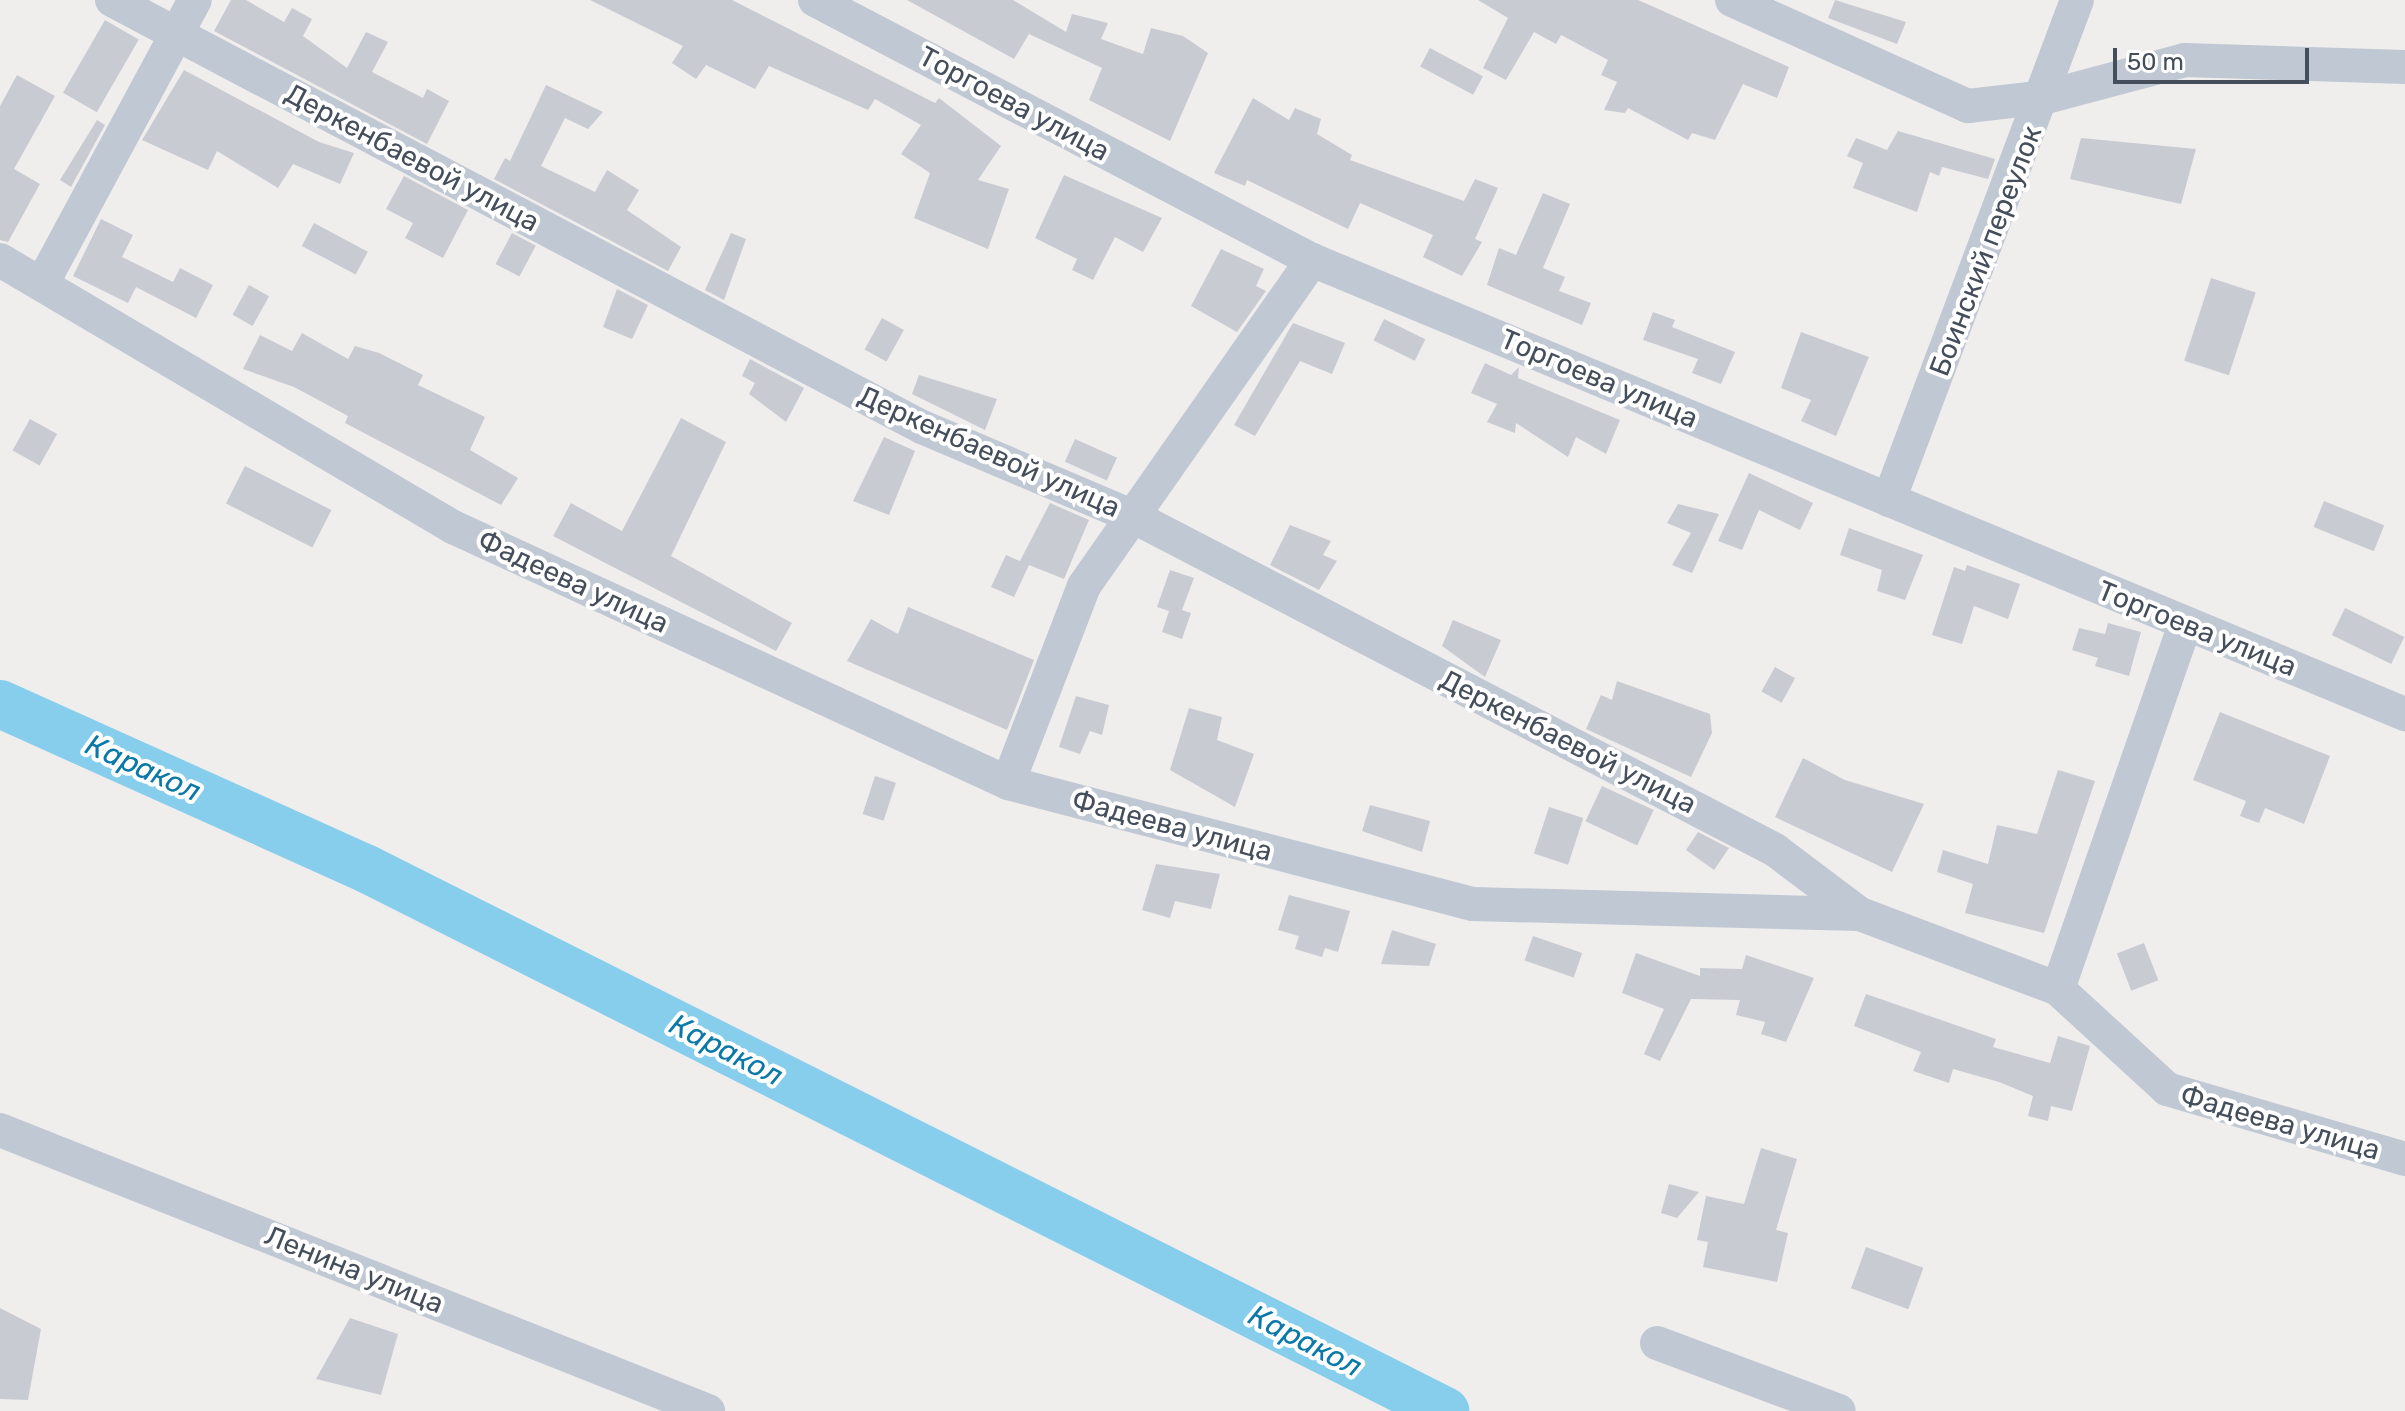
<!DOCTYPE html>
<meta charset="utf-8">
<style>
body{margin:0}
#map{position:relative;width:2405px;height:1411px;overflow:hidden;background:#f0eded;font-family:Rubik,sans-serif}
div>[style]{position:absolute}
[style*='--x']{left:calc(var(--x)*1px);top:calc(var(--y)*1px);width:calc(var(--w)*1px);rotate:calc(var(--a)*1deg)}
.river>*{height:48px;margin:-24px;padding:0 24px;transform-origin:24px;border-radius:24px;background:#86ceec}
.building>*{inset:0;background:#c9cbd3;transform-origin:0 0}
.minor>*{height:34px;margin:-17px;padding:0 17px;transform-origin:17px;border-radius:17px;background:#c0c8d3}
span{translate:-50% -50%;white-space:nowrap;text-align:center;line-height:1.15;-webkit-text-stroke:8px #fff;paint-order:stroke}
.street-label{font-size:28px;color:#454e5b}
.water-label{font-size:30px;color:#0a79a8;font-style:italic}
.scale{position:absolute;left:2113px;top:48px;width:196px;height:36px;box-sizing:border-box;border:4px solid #454e5b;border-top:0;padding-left:10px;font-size:24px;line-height:28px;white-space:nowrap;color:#454e5b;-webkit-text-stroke:6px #fff;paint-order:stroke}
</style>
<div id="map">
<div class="river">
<i style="--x:0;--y:704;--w:402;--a:24.2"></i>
<i style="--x:367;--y:869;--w:1207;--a:26.69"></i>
</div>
<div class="building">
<i style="clip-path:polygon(231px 0,246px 0,284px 22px,292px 8px,312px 19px,303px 36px,347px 68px,366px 32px,388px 42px,372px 72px,423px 98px,427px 89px,449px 101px,427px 144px,214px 31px)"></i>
<i style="clip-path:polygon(590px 0,732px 0,935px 103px,939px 98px,1001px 146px,978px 180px,1009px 189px,988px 249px,914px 218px,930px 173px,901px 154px,921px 125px,875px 99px,868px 110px,769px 66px,755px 89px,706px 65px,696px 79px,672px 63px,683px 46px)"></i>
<i style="clip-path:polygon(907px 0,1013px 0,1066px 32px,1072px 14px,1108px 23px,1101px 39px,1143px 54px,1151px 28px,1183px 36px,1208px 53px,1170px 141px,1089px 100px,1102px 68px,1029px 34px,1014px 59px)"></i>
<i style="clip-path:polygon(1478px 0,1638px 0,1789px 67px,1777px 98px,1743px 84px,1715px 140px,1692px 133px,1688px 140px,1628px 108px,1625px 113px,1604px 110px,1617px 82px,1601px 75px,1608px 60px,1561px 35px,1556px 44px,1534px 32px,1506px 80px,1483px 68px,1508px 18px)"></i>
<i style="clip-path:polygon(1835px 0,1906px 22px,1897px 44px,1828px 18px)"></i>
<i style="left:105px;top:20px;width:39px;height:84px;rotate:30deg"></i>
<i style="left:1430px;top:48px;width:60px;height:21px;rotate:28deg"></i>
<i style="clip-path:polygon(184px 70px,319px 142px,354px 153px,340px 184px,293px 164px,278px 188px,217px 151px,208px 170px,142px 140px)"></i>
<i style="clip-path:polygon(17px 75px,55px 96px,14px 169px,40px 184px,8px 242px,0 240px,0 106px)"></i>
<i style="clip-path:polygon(546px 85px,603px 112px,588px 129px,565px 118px,541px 166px,595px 192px,607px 170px,639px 190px,627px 210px,681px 247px,668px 271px,494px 179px,505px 158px,510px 161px)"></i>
<i style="clip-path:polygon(1253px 98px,1289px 120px,1295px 108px,1321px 119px,1317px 134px,1352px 155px,1350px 160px,1464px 201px,1475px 179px,1498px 188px,1475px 239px,1482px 242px,1462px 276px,1423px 257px,1433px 235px,1360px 203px,1348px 229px,1247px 180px,1245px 186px,1214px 173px)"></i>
<i style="clip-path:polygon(97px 120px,105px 125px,71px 187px,60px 180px)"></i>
<i style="clip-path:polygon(1898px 131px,1995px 159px,1988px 179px,1942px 167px,1939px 176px,1930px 172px,1917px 212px,1853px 188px,1863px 163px,1847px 156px,1856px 138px,1887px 150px)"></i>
<i style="clip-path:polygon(2081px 138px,2196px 149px,2181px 204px,2070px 179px)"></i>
<i style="clip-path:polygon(1064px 175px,1162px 218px,1143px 252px,1115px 237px,1093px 280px,1072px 270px,1077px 259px,1035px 238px)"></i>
<i style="clip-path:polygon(404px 176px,468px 210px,443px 258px,405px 238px,413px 223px,386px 209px)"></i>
<i style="clip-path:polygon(1543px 193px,1570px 204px,1543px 268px,1565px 277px,1559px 291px,1591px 303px,1582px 325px,1487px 285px,1499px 248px,1516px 255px)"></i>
<i style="clip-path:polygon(101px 219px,133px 235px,122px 257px,173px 282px,180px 268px,213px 285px,196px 318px,136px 287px,128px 303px,73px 276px)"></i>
<i style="left:314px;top:223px;width:61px;height:26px;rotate:28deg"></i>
<i style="left:512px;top:233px;width:27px;height:35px;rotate:28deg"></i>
<i style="clip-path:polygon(731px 233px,746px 239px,724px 300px,705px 290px)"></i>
<i style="clip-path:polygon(1221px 249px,1264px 269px,1256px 286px,1266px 291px,1237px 332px,1191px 306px)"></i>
<i style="left:2211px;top:278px;width:47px;height:87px;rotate:18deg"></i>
<i style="left:249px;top:285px;width:23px;height:34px;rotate:29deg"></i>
<i style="clip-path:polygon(617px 289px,648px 305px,632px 339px,603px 327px)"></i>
<i style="clip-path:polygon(1653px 312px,1675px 320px,1672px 327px,1735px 352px,1721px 384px,1692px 373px,1698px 359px,1643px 340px)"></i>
<i style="left:882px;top:318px;width:25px;height:36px;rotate:29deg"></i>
<i style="left:1384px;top:319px;width:46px;height:24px;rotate:26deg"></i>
<i style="clip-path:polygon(1293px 323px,1345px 343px,1332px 374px,1300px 361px,1255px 436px,1234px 425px)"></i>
<i style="clip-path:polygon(1801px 332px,1869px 357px,1836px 436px,1801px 421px,1811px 400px,1781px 388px)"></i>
<i style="clip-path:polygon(302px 333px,348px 359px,355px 346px,379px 353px,423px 375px,418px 385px,485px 417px,470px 450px,518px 478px,501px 505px,345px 423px,348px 416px,294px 387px,243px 369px,260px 335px,292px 351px)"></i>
<i style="clip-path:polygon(750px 359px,804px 388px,786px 422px,749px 394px,755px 383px,742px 376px)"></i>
<i style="clip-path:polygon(1485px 363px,1511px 375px,1519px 367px,1518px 378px,1620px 420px,1606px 454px,1576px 437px,1568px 457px,1516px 423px,1515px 433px,1487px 422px,1497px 404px,1471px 393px)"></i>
<i style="clip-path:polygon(919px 375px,997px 399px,985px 430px,912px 394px)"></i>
<i style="clip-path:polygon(681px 418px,726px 442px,671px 556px,792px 623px,776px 651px,553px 536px,571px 503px,622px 531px)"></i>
<i style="left:30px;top:419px;width:31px;height:36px;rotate:29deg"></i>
<i style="clip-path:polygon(884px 437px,915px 451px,889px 515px,853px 501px)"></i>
<i style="left:1075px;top:439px;width:46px;height:25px;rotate:24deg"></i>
<i style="left:245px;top:466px;width:97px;height:42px;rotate:27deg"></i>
<i style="clip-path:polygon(1749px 473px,1813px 503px,1800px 530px,1759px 510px,1742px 550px,1718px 541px)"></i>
<i style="left:2324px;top:501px;width:65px;height:28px;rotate:22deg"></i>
<i style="clip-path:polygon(1050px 503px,1089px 520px,1064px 579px,1029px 565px,1014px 597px,991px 587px,1006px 555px,1020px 561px)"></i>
<i style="clip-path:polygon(1678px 504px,1719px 514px,1692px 573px,1672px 565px,1691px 533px,1667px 523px)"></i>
<i style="clip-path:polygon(1290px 525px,1331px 541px,1323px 555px,1337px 561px,1319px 590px,1270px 565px)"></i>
<i style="clip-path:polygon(1849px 528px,1923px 555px,1905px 600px,1877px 591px,1882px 570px,1840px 555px)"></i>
<i style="clip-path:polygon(1967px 565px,2020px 584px,2008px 619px,1974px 606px,1962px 644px,1932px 635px,1954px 567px,1965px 571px)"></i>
<i style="clip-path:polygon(1170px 570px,1194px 578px,1182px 610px,1191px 613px,1182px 639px,1162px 632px,1169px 611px,1157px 607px)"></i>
<i style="clip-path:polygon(908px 607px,1034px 660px,1007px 730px,847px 661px,871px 619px,898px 634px)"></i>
<i style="left:2345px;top:608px;width:66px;height:30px;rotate:26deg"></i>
<i style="clip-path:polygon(1453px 620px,1501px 640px,1485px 677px,1442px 646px)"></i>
<i style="clip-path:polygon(2108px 623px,2141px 632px,2129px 676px,2095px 666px,2098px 658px,2072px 650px,2079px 628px,2105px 634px)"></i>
<i style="left:1775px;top:667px;width:23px;height:28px;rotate:29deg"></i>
<i style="clip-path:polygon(1617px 681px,1710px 714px,1712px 733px,1691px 777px,1586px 729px,1601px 695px,1612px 700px)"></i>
<i style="clip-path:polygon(1076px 696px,1109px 705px,1102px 735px,1090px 731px,1080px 754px,1059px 747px)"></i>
<i style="clip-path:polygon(1189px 708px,1222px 717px,1217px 740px,1254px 754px,1235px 807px,1170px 770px)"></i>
<i style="clip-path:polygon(2220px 712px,2330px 756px,2304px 824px,2265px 808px,2259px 823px,2240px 816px,2246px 801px,2193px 780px)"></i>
<i style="clip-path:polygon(1803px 758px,1845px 780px,1924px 804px,1892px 872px,1775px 817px)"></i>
<i style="clip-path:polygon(2058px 770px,2095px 781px,2044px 933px,1965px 913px,1973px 884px,1937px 872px,1943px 850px,1988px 864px,1997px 825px,2037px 834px)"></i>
<i style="left:875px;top:776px;width:22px;height:40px;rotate:18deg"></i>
<i style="left:1602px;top:786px;width:57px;height:39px;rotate:25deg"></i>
<i style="clip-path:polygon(1370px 805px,1430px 821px,1422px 852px,1362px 831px)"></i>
<i style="left:1549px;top:807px;width:36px;height:49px;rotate:18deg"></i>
<i style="clip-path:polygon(1698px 832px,1729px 848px,1714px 870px,1686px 850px)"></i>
<i style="clip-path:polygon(1156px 864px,1220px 874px,1211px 909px,1175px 901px,1170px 918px,1142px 910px)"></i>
<i style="clip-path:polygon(1289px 895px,1350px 911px,1338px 952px,1325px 948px,1322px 957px,1295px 949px,1299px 936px,1278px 930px)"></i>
<i style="clip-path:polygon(1392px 930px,1436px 944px,1429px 966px,1381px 964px)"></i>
<i style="left:1533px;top:936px;width:52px;height:26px;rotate:19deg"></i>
<i style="left:2144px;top:943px;width:40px;height:29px;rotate:69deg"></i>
<i style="clip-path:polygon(1636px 953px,1700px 976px,1700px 968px,1742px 969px,1746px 955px,1814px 978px,1786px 1042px,1761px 1034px,1765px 1022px,1736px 1015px,1740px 1000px,1691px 999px,1660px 1061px,1644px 1054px,1664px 1009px,1622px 993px)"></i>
<i style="clip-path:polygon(1866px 994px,1996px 1039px,1993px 1047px,2050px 1063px,2058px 1036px,2090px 1046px,2072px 1111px,2051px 1106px,2048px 1121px,2028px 1116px,2033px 1096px,1999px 1082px,1953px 1069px,1949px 1083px,1913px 1071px,1921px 1052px,1854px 1026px)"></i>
<i style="clip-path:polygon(1761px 1148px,1797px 1159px,1776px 1230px,1788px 1233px,1777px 1282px,1703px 1267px,1708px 1242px,1697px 1240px,1706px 1196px,1744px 1204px)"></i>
<i style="clip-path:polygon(1669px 1184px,1699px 1192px,1677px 1218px,1661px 1213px)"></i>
<i style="left:1866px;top:1247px;width:61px;height:44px;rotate:20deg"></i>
<i style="clip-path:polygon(0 1308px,41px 1329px,28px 1400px,0 1399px)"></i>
<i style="clip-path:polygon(350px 1318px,398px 1334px,381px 1395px,316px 1379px)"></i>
</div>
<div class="minor">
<i style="--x:112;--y:0;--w:916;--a:27.8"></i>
<i style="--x:922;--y:427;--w:233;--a:23"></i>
<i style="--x:1136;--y:518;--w:720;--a:27.45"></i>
<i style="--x:1775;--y:850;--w:106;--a:37"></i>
<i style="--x:815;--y:0;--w:561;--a:27.62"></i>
<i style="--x:1312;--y:260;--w:1184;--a:22.56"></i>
<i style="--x:1732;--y:0;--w:259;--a:24.2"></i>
<i style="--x:1968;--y:106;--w:79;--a:-6.6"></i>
<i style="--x:2046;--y:97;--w:144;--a:-14.9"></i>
<i style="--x:2185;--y:60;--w:220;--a:1.8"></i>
<i style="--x:0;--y:260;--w:526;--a:30.52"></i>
<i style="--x:453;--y:527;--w:611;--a:24.76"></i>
<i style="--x:1008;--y:783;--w:480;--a:14.6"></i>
<i style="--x:1473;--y:904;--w:387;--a:1.5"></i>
<i style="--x:1860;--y:914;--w:212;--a:20.7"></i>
<i style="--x:2058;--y:989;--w:148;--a:42.5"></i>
<i style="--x:2167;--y:1089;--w:248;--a:16.4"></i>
<i style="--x:43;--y:282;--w:320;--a:-61.7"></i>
<i style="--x:1889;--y:500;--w:534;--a:-69.39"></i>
<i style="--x:1008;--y:783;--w:211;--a:-68.9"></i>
<i style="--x:1084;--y:586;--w:398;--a:-55"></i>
<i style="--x:2058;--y:989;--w:386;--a:-70.8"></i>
<i style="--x:0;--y:1130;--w:762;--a:21.65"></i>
<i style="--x:1657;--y:1343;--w:194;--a:20.5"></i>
</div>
<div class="street-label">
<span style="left:1014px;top:104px;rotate:28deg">Торгоева улица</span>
<span style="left:412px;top:158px;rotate:28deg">Деркенбаевой улица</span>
<span style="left:1986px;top:251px;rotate:-69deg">Боинский переулок</span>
<span style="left:1599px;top:379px;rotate:23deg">Торгоева улица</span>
<span style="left:989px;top:452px;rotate:24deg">Деркенбаевой улица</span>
<span style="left:573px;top:582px;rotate:25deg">Фадеева улица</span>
<span style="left:2197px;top:629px;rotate:22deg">Торгоева улица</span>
<span style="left:1568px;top:742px;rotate:27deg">Деркенбаевой улица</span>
<span style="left:1172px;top:826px;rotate:15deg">Фадеева улица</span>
<span style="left:2280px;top:1123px;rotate:16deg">Фадеева улица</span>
<span style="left:354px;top:1270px;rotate:22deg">Ленина улица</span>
</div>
<div class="water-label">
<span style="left:143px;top:768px;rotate:24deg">Каракол</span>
<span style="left:726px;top:1050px;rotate:27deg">Каракол</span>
<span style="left:1305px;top:1341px;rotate:27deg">Каракол</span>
</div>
<div class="scale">50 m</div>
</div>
